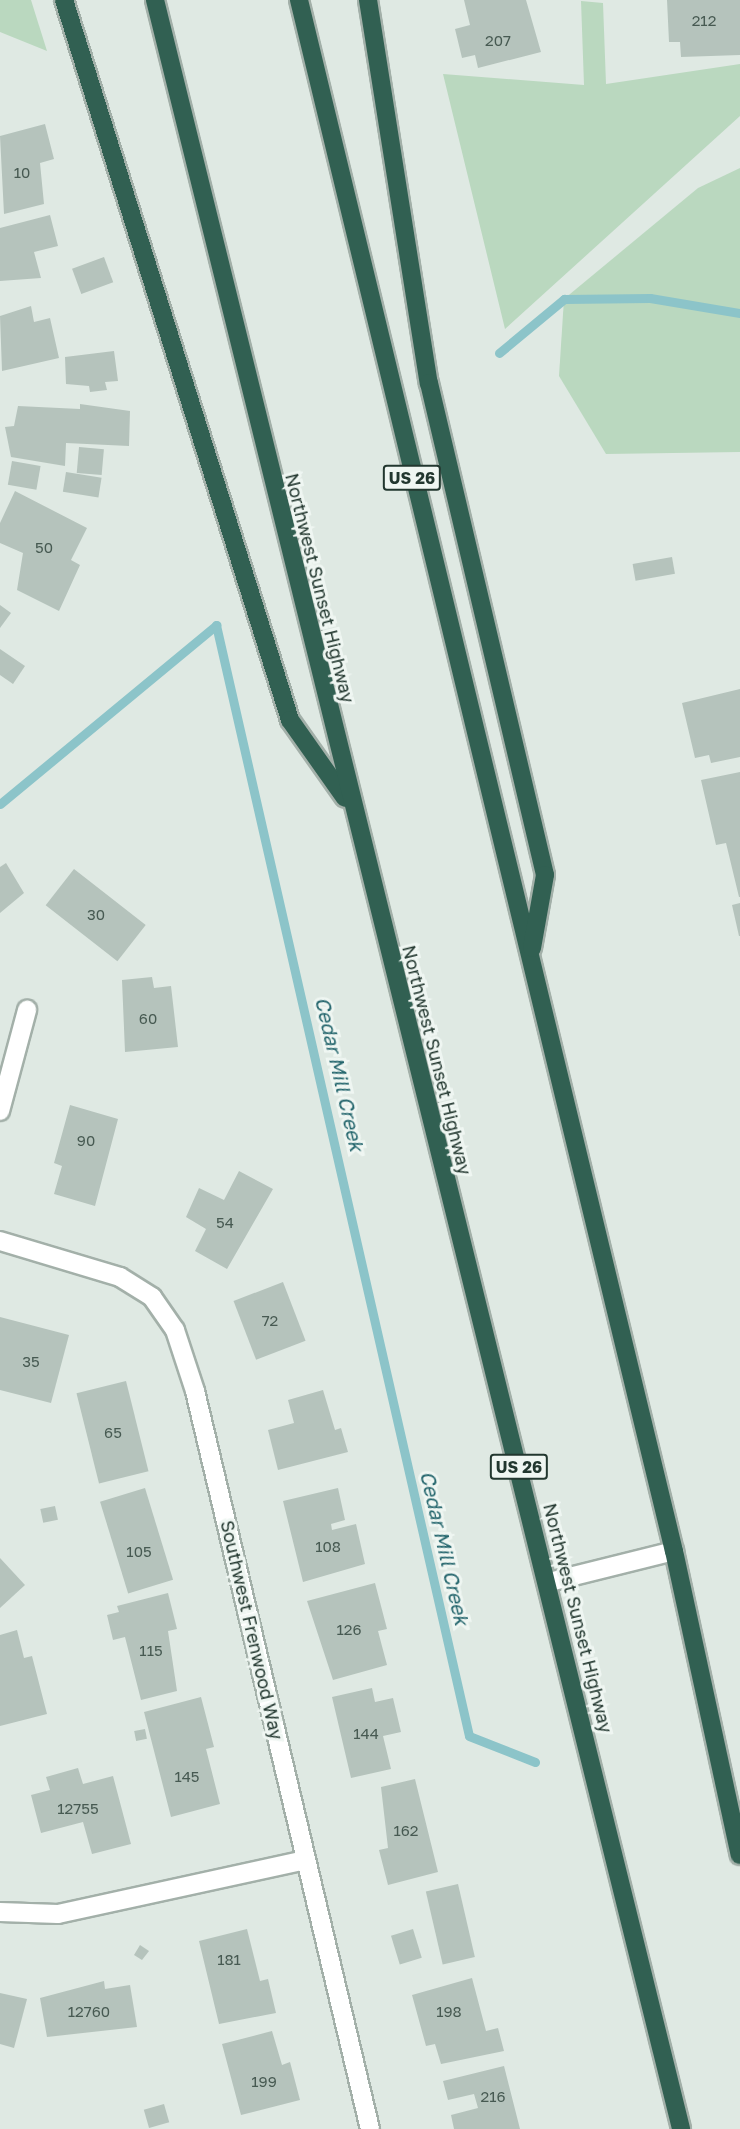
<!DOCTYPE html>
<style>
body{margin:0}
#map{position:relative;width:740px;height:2129px;overflow:hidden;background:#dfe9e3;font-family:"Golos Text",sans-serif}
div>[style]{position:absolute}
[style*='--x']{left:calc(var(--x)*1px);top:calc(var(--y)*1px);width:calc(var(--w)*1px);rotate:calc(var(--a)*1deg)}
.green>*{inset:0;background:#bad8bf}
.stream>*{height:9px;margin:-4.5px;padding:0 4.5px;transform-origin:4.5px;border-radius:4.5px;background:#8cc4c9}
.building>*{inset:0;background:#b5c3bc;transform-origin:0 0}
.roads{filter:drop-shadow(2px 0 #a3b0a9) drop-shadow(-2px 0 #a3b0a9) drop-shadow(0 2px #a3b0a9) drop-shadow(0 -2px #a3b0a9)}
.minor>*{height:18px;margin:-9px;padding:0 9px;transform-origin:9px;border-radius:9px;background:#fff}
.highway>*{height:18px;margin:-9px;padding:0 9px;transform-origin:9px;border-radius:9px;background:#316052}
span{translate:-50% -50%;white-space:nowrap;text-align:center;line-height:1.15;-webkit-text-stroke:6px #eff6f2;paint-order:stroke}
.number-label{font-size:15px;color:#475a52}
.number-label span{-webkit-text-stroke-width:0}
.shield-label span{padding:2px 4px;background:#eff6f2;border:2px solid;border-radius:4px;-webkit-text-stroke-width:0}
.shield-label{font-size:16px;color:#22372f;font-weight:700}
.street-label{font-size:18px;color:#22372f}
.water-label{font-size:20px;color:#23656c;font-style:italic}
</style>
<div id="map">
<div class="green">
<i style="clip-path:polygon(0 0,31px 0,47px 51px,0 32px)"></i>
<i style="clip-path:polygon(581px 1px,603px 3px,606px 84px,740px 64px,740px 116px,505px 329px,443px 74px,584px 85px)"></i>
<i style="clip-path:polygon(740px 168px,740px 452px,606px 454px,559px 376px,564px 299px,698px 188px)"></i>
</div>
<div class="stream">
<i style="--x:499;--y:353;--w:85;--a:-39.7"></i>
<i style="--x:564;--y:299;--w:86;--a:-0.7"></i>
<i style="--x:650;--y:298;--w:91;--a:9.5"></i>
<i style="--x:0;--y:804;--w:281;--a:-39.6"></i>
<i style="--x:216;--y:625;--w:1139;--a:77.17"></i>
<i style="--x:469;--y:1736;--w:71;--a:21.5"></i>
</div>
<div class="building">
<i style="clip-path:polygon(464px 0,526px 0,541px 52px,478px 68px,475px 55px,462px 58px,455px 29px,470px 25px)"></i>
<i style="clip-path:polygon(667px 0,740px 0,740px 55px,681px 57px,680px 42px,669px 42px)"></i>
<i style="clip-path:polygon(45px 124px,54px 159px,40px 163px,44px 204px,4px 214px,0 136px)"></i>
<i style="clip-path:polygon(50px 215px,58px 246px,34px 252px,41px 278px,0 281px,0 228px)"></i>
<i style="left:104px;top:257px;width:27px;height:34px;rotate:70deg"></i>
<i style="clip-path:polygon(31px 306px,34px 322px,50px 318px,59px 358px,2px 371px,0 316px)"></i>
<i style="clip-path:polygon(114px 351px,118px 381px,105px 382px,107px 390px,90px 392px,89px 386px,66px 384px,65px 357px)"></i>
<i style="clip-path:polygon(80px 404px,130px 411px,129px 446px,66px 443px,65px 466px,11px 457px,5px 427px,14px 426px,18px 406px,80px 409px)"></i>
<i style="left:79px;top:447px;width:25px;height:26px;rotate:5deg"></i>
<i style="left:12px;top:461px;width:29px;height:24px;rotate:10deg"></i>
<i style="left:66px;top:472px;width:36px;height:20px;rotate:9deg"></i>
<i style="clip-path:polygon(15px 491px,87px 528px,71px 560px,80px 565px,59px 611px,17px 590px,23px 553px,0 543px,0 523px)"></i>
<i style="left:672px;top:557px;width:17px;height:40px;rotate:80deg"></i>
<i style="clip-path:polygon(0 605px,11px 613px,0 628px)"></i>
<i style="clip-path:polygon(0 649px,25px 666px,13px 684px,0 675px)"></i>
<i style="clip-path:polygon(740px 689px,740px 757px,711px 763px,709px 755px,695px 758px,682px 703px)"></i>
<i style="clip-path:polygon(740px 772px,740px 897px,739px 897px,726px 843px,716px 845px,701px 780px)"></i>
<i style="clip-path:polygon(6px 863px,24px 893px,0 913px,0 867px)"></i>
<i style="left:74px;top:869px;width:91px;height:46px;rotate:38deg"></i>
<i style="clip-path:polygon(740px 903px,740px 936px,739px 936px,732px 905px)"></i>
<i style="clip-path:polygon(152px 977px,154px 988px,171px 986px,178px 1047px,125px 1052px,122px 980px)"></i>
<i style="clip-path:polygon(70px 1105px,118px 1119px,95px 1206px,54px 1194px,62px 1166px,54px 1163px)"></i>
<i style="clip-path:polygon(239px 1171px,273px 1189px,227px 1269px,195px 1251px,206px 1229px,186px 1217px,199px 1188px,224px 1200px)"></i>
<i style="left:283px;top:1282px;width:63px;height:53px;rotate:69deg"></i>
<i style="clip-path:polygon(0 1317px,69px 1335px,51px 1403px,0 1390px)"></i>
<i style="left:126px;top:1381px;width:93px;height:51px;rotate:76deg"></i>
<i style="clip-path:polygon(323px 1390px,335px 1430px,341px 1428px,348px 1452px,278px 1470px,268px 1430px,294px 1423px,288px 1400px)"></i>
<i style="left:145px;top:1488px;width:96px;height:47px;rotate:73deg"></i>
<i style="clip-path:polygon(338px 1488px,345px 1520px,331px 1524px,332px 1530px,356px 1524px,365px 1564px,303px 1582px,283px 1501px)"></i>
<i style="left:55px;top:1506px;width:14px;height:15px;rotate:78deg"></i>
<i style="clip-path:polygon(0 1558px,25px 1585px,0 1608px)"></i>
<i style="clip-path:polygon(375px 1583px,387px 1629px,378px 1631px,387px 1665px,333px 1680px,307px 1601px)"></i>
<i style="clip-path:polygon(168px 1593px,177px 1629px,168px 1631px,177px 1691px,141px 1700px,125px 1637px,113px 1640px,107px 1615px,119px 1612px,117px 1606px)"></i>
<i style="clip-path:polygon(17px 1630px,24px 1658px,32px 1656px,47px 1714px,0 1726px,0 1635px)"></i>
<i style="clip-path:polygon(372px 1688px,375px 1702px,393px 1698px,401px 1732px,383px 1736px,391px 1769px,351px 1778px,332px 1697px)"></i>
<i style="clip-path:polygon(201px 1697px,214px 1747px,206px 1749px,220px 1804px,171px 1817px,144px 1712px)"></i>
<i style="left:145px;top:1729px;width:10px;height:11px;rotate:79deg"></i>
<i style="clip-path:polygon(78px 1768px,83px 1784px,113px 1776px,131px 1844px,92px 1854px,83px 1822px,41px 1833px,31px 1795px,50px 1790px,46px 1777px)"></i>
<i style="clip-path:polygon(415px 1779px,438px 1872px,388px 1885px,379px 1850px,388px 1848px,381px 1787px)"></i>
<i style="left:458px;top:1884px;width:75px;height:33px;rotate:77deg"></i>
<i style="clip-path:polygon(247px 1929px,260px 1981px,268px 1979px,276px 2013px,219px 2024px,199px 1941px)"></i>
<i style="left:413px;top:1929px;width:30px;height:23px;rotate:73deg"></i>
<i style="clip-path:polygon(140px 1945px,149px 1951px,142px 1960px,134px 1955px)"></i>
<i style="clip-path:polygon(472px 1978px,486px 2031px,498px 2028px,504px 2051px,441px 2064px,435px 2044px,426px 2046px,412px 1995px)"></i>
<i style="clip-path:polygon(104px 1981px,105px 1989px,130px 1985px,137px 2027px,47px 2037px,40px 1998px)"></i>
<i style="clip-path:polygon(0 1993px,27px 1999px,14px 2048px,0 2044px)"></i>
<i style="clip-path:polygon(272px 2031px,282px 2065px,290px 2062px,300px 2100px,241px 2115px,222px 2044px)"></i>
<i style="clip-path:polygon(504px 2066px,520px 2129px,454px 2129px,451px 2115px,478px 2108px,474px 2094px,448px 2100px,443px 2081px)"></i>
<i style="left:164px;top:2104px;width:19px;height:21px;rotate:74deg"></i>
</div>
<div class="roads">
<div class="minor">
<i style="--x:0;--y:1111;--w:105;--a:-75"></i>
<i style="--x:0;--y:1241;--w:125;--a:16.7"></i>
<i style="--x:120;--y:1277;--w:38;--a:32"></i>
<i style="--x:152;--y:1297;--w:40;--a:55.1"></i>
<i style="--x:175;--y:1330;--w:64;--a:71.8"></i>
<i style="--x:195;--y:1391;--w:758;--a:76.66"></i>
<i style="--x:549;--y:1582;--w:129;--a:-13.9"></i>
<i style="--x:0;--y:1912;--w:58;--a:2"></i>
<i style="--x:58;--y:1914;--w:254;--a:-12.3"></i>
</div>
<div class="highway">
<i style="--x:64;--y:0;--w:755;--a:72.57"></i>
<i style="--x:290;--y:720;--w:95;--a:54.8"></i>
<i style="--x:155;--y:0;--w:2193;--a:76.12"></i>
<i style="--x:299;--y:0;--w:1596;--a:76.41"></i>
<i style="--x:674;--y:1551;--w:311;--a:77.8"></i>
<i style="--x:368;--y:0;--w:388;--a:81"></i>
<i style="--x:429;--y:383;--w:505;--a:76.73"></i>
<i style="--x:545;--y:875;--w:74;--a:100.1"></i>
</div>
</div>
<div class="number-label">
<span style="left:704px;top:21px">212</span>
<span style="left:498px;top:41px">207</span>
<span style="left:22px;top:173px">10</span>
<span style="left:44px;top:548px">50</span>
<span style="left:96px;top:915px">30</span>
<span style="left:148px;top:1019px">60</span>
<span style="left:86px;top:1141px">90</span>
<span style="left:225px;top:1223px">54</span>
<span style="left:270px;top:1321px">72</span>
<span style="left:31px;top:1362px">35</span>
<span style="left:113px;top:1433px">65</span>
<span style="left:328px;top:1547px">108</span>
<span style="left:139px;top:1552px">105</span>
<span style="left:349px;top:1630px">126</span>
<span style="left:151px;top:1651px">115</span>
<span style="left:366px;top:1734px">144</span>
<span style="left:187px;top:1777px">145</span>
<span style="left:78px;top:1809px">12755</span>
<span style="left:406px;top:1831px">162</span>
<span style="left:229px;top:1960px">181</span>
<span style="left:89px;top:2012px">12760</span>
<span style="left:449px;top:2012px">198</span>
<span style="left:264px;top:2082px">199</span>
<span style="left:493px;top:2097px">216</span>
</div>
<div class="shield-label">
<span style="left:412px;top:478px">US 26</span>
<span style="left:519px;top:1467px">US 26</span>
</div>
<div class="street-label">
<span style="left:320px;top:588px;rotate:76deg">Northwest Sunset Highway</span>
<span style="left:437px;top:1060px;rotate:76deg">Northwest Sunset Highway</span>
<span style="left:578px;top:1618px;rotate:76deg">Northwest Sunset Highway</span>
<span style="left:252px;top:1630px;rotate:77deg">Southwest Frenwood Way</span>
</div>
<div class="water-label">
<span style="left:340px;top:1074px;rotate:77deg">Cedar Mill Creek</span>
<span style="left:445px;top:1548px;rotate:77deg">Cedar Mill Creek</span>
</div>
</div>
